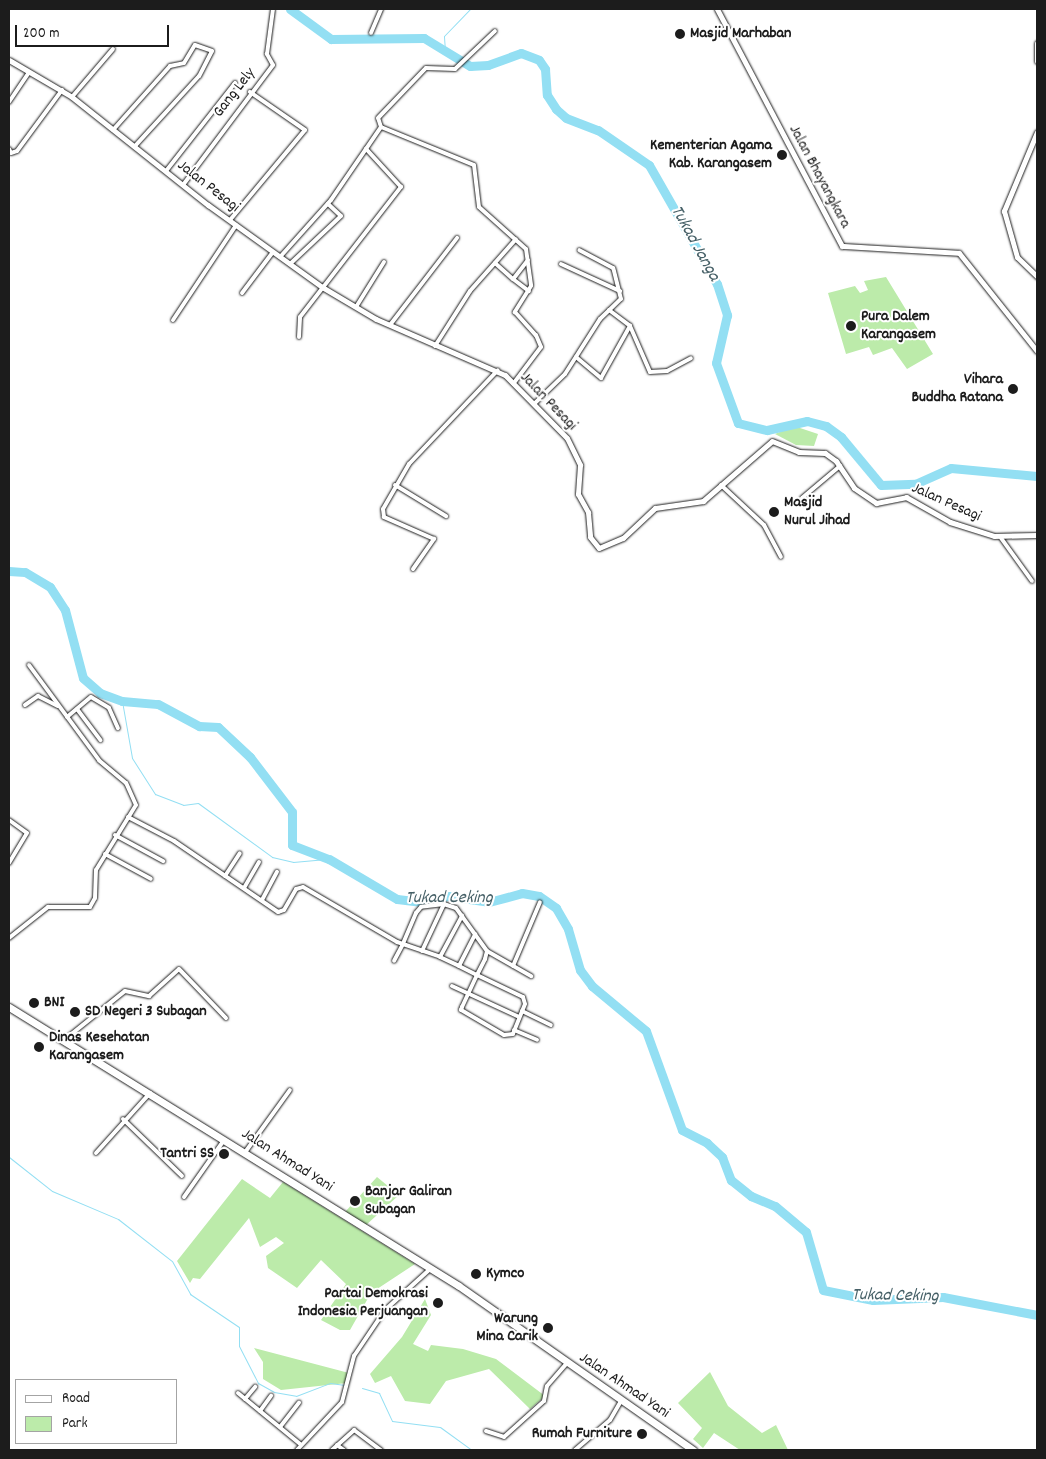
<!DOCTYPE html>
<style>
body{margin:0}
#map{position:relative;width:1046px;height:1459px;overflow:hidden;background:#fff;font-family:Dekko,sans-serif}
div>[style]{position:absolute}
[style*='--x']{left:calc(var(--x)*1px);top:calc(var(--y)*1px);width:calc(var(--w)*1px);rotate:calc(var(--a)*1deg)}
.green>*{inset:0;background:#bcebaa}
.stream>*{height:1px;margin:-0.5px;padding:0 0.5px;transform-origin:0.5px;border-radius:0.5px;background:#93dff3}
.river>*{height:9px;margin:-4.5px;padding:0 4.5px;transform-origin:4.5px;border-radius:4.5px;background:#93dff3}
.roads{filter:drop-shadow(0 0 1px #1c1c1c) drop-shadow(0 0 1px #1c1c1c)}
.minor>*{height:4px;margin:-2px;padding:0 2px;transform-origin:2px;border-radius:2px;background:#fff}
.tertiary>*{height:5px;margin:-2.5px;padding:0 2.5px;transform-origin:2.5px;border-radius:2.5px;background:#fff}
.trunk>*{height:7px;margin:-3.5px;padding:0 3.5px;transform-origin:3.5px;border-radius:3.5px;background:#fff}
.dots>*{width:14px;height:14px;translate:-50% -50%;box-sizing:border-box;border:2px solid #fff;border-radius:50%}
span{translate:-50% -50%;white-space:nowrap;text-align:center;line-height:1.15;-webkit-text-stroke:4px #fff;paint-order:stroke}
.poi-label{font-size:16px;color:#1c1c1c;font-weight:700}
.left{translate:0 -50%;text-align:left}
.right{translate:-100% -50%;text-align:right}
.street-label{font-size:16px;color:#1c1c1c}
.water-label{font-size:18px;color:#466067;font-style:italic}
.frame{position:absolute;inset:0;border:10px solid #1c1c1c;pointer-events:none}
.legend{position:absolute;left:15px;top:1379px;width:162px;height:65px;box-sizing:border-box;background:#fff;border:1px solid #a4a4a4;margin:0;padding:6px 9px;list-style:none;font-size:15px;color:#1c1c1c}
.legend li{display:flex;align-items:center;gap:10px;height:25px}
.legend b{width:25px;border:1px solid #a4a4a4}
.scale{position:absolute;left:15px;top:25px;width:154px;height:22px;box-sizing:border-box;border:2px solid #1c1c1c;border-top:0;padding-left:6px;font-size:15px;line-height:18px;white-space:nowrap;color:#1c1c1c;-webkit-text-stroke:4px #fff;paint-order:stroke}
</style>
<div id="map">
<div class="green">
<i style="clip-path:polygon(886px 277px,933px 354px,907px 369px,892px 348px,873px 355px,869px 347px,846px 354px,828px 293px,855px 286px,860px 293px,868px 290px,864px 281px)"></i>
<i style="clip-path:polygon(794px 426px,818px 434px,814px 446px,796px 445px,775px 434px)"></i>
<i style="clip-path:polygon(377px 1177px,399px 1195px,365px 1226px,345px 1212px)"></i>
<i style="clip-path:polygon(242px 1179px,270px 1198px,283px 1182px,415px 1264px,371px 1293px,350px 1330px,340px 1330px,321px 1320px,346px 1284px,321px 1260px,297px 1288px,268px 1268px,266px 1256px,284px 1243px,276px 1237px,260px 1247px,249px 1218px,200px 1279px,193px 1278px,190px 1283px,177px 1261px)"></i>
<i style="clip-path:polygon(425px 1299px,431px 1315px,413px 1344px,428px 1351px,431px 1345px,463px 1349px,496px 1359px,545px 1396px,530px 1409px,489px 1369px,446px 1381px,430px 1404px,405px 1401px,391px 1376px,375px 1383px,370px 1374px,402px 1337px)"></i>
<i style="clip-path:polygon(254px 1348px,349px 1373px,347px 1383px,281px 1390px,263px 1379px,263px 1362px)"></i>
<i style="clip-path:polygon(710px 1372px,728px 1406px,762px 1433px,776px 1425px,788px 1450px,740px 1450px,714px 1433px,703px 1448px,693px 1439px,702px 1428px,678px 1403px)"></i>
</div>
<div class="stream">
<i style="--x:445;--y:51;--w:15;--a:-94"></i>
<i style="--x:444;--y:36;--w:37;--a:-46"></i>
<i style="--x:122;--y:701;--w:58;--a:80"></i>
<i style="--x:132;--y:758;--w:43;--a:57.4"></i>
<i style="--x:155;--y:794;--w:30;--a:21"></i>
<i style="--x:183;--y:805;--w:15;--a:-8"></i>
<i style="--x:198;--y:803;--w:92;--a:36.1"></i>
<i style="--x:272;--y:857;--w:22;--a:13"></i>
<i style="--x:293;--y:862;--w:36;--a:-5"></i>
<i style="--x:9;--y:1157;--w:55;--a:38.3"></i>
<i style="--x:52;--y:1191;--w:72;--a:23"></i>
<i style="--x:118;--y:1219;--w:68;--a:37.9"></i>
<i style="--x:172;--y:1261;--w:38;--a:61"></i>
<i style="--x:190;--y:1294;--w:59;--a:34"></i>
<i style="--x:239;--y:1327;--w:19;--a:90"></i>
<i style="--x:239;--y:1346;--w:42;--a:62.8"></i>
<i style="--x:258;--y:1383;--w:18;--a:29"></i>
<i style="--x:274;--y:1392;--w:22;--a:10"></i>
<i style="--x:296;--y:1396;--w:36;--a:-21"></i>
<i style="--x:330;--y:1383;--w:15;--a:8"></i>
<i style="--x:362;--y:1388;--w:18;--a:16"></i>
<i style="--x:379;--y:1393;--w:31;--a:65"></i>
<i style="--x:392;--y:1421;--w:48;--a:7.1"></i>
<i style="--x:440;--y:1427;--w:39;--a:36"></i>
</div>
<div class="river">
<i style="--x:290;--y:9;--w:51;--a:36.2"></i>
<i style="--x:331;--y:39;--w:93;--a:-0.6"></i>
<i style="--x:424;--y:38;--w:54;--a:31.3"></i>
<i style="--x:470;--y:66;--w:18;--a:-3"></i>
<i style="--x:488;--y:65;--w:35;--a:-20"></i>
<i style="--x:521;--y:53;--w:19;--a:21"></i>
<i style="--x:539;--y:60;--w:11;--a:56"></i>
<i style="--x:545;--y:69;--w:26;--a:86"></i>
<i style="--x:547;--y:95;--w:17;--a:57"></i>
<i style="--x:556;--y:109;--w:13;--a:42"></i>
<i style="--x:566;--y:118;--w:34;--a:21"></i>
<i style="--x:598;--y:130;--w:62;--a:34.5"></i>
<i style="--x:649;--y:165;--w:137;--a:60.3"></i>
<i style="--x:717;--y:284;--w:33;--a:72"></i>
<i style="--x:727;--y:315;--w:49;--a:102.9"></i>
<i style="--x:716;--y:363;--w:64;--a:69.9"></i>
<i style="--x:738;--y:423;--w:30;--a:14"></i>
<i style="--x:767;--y:430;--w:41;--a:-12.7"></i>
<i style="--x:807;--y:421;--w:20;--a:15"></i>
<i style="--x:826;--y:426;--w:19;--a:36"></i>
<i style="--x:841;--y:437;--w:62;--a:50.2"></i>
<i style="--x:881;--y:485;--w:34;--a:-2"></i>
<i style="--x:915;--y:484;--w:39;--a:-24"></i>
<i style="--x:951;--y:468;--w:86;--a:5.3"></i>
<i style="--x:9;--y:571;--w:16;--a:4"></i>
<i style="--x:25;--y:572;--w:29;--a:31"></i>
<i style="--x:50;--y:587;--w:27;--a:57"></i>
<i style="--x:65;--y:610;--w:70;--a:75.2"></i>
<i style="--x:83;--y:678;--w:23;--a:41"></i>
<i style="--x:100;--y:693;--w:23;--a:20"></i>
<i style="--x:122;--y:701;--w:36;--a:5"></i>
<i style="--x:158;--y:704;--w:47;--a:28.2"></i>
<i style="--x:199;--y:726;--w:19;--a:3"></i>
<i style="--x:218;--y:727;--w:44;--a:43.2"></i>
<i style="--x:250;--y:757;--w:69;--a:52.6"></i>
<i style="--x:292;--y:812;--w:33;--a:90"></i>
<i style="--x:292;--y:845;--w:40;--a:21"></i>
<i style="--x:329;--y:859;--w:79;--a:30.5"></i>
<i style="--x:397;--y:899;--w:25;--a:7"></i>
<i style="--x:422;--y:902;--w:27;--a:-13"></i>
<i style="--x:448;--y:896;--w:41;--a:8.3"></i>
<i style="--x:489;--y:902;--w:34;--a:-15"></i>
<i style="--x:522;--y:893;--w:17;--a:10"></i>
<i style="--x:539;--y:896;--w:21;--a:35"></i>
<i style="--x:556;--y:908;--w:24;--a:60"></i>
<i style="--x:568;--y:929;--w:43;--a:73.7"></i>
<i style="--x:580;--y:970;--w:20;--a:53"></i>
<i style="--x:592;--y:986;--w:70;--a:39.8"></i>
<i style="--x:646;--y:1031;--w:105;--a:70"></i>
<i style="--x:682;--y:1130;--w:28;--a:27"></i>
<i style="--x:707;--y:1143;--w:21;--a:43"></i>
<i style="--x:722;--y:1157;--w:25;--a:69"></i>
<i style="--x:731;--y:1180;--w:26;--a:39"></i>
<i style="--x:751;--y:1196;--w:26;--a:23"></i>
<i style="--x:775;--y:1206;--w:40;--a:40"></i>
<i style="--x:806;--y:1232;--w:60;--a:73.7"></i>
<i style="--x:823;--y:1290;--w:51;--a:11.3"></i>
<i style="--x:873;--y:1300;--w:70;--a:-2.5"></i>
<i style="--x:943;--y:1297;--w:96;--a:10.8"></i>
</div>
<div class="roads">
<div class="minor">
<i style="--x:371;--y:33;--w:26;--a:-67"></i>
<i style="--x:72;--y:97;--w:63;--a:-49.5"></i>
<i style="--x:9;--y:102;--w:36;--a:-56"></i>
<i style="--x:381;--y:127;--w:100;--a:22.2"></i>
<i style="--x:474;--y:165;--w:42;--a:83.2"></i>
<i style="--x:479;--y:207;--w:63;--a:41.8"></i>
<i style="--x:526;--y:249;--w:37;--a:82"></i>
<i style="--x:531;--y:286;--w:31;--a:122"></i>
<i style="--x:515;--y:312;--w:31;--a:48"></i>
<i style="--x:536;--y:335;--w:13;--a:67"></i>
<i style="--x:541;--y:347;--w:46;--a:127.1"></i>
<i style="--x:113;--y:130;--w:86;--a:-48.3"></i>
<i style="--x:170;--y:66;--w:14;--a:-12"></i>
<i style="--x:184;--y:63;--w:21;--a:-59"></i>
<i style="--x:195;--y:45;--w:18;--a:19"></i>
<i style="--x:212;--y:51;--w:28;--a:117"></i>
<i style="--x:199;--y:76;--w:95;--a:132.4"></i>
<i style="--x:9;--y:149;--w:4;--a:63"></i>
<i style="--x:11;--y:153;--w:6;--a:-18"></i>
<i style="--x:17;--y:151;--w:76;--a:-53.6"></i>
<i style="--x:166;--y:171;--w:112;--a:-51.9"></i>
<i style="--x:183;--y:185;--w:150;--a:-53.1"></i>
<i style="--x:273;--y:65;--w:13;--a:-119"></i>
<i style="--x:267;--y:54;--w:45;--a:-82.4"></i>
<i style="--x:230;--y:220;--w:117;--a:-50.2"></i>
<i style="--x:305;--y:130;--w:67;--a:-145.4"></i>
<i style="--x:280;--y:257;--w:76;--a:-48.2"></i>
<i style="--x:331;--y:200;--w:88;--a:-55.6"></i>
<i style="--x:381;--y:127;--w:9;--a:-108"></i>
<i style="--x:378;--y:118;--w:69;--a:-46.2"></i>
<i style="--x:426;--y:68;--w:29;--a:2"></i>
<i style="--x:455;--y:69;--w:55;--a:-43.5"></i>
<i style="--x:528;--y:260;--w:24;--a:128"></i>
<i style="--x:513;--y:279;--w:20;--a:37"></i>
<i style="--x:495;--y:263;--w:24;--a:42"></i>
<i style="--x:290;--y:264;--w:70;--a:-43.3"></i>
<i style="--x:341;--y:216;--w:18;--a:-137"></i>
<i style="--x:561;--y:264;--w:65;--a:24.6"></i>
<i style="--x:242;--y:293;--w:51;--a:-52.9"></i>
<i style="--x:356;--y:307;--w:53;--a:-58.1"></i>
<i style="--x:609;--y:310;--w:26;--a:37"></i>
<i style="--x:173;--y:320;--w:114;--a:-56.4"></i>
<i style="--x:390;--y:325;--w:110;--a:-52.4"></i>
<i style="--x:299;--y:337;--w:20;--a:-87"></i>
<i style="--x:300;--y:317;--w:165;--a:-52.2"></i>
<i style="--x:401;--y:187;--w:52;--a:-132.6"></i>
<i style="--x:435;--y:346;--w:65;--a:-57.5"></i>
<i style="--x:470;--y:291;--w:69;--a:-48.5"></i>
<i style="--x:576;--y:357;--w:33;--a:40"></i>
<i style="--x:601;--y:378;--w:60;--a:-60.9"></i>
<i style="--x:630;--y:326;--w:50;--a:66.5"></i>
<i style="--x:650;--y:372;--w:17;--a:-3"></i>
<i style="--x:667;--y:371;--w:27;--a:-28"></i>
<i style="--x:534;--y:404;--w:43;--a:-44.1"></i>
<i style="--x:565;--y:374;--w:65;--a:-57.5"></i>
<i style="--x:600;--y:319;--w:29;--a:-44"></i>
<i style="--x:621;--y:299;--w:32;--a:-104"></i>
<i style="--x:613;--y:268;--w:38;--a:-152"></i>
<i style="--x:395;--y:485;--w:60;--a:31.3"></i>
<i style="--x:721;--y:485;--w:59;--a:42.9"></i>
<i style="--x:764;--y:525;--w:36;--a:62"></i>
<i style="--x:802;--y:498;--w:50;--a:-40.1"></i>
<i style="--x:1001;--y:538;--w:53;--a:54.2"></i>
<i style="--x:413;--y:569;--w:37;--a:-55"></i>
<i style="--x:434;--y:539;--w:55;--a:-156.3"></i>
<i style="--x:384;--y:517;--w:8;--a:-97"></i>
<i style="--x:383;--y:509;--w:52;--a:-60"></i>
<i style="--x:409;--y:464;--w:129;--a:-46.6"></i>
<i style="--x:25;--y:705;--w:16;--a:-35"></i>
<i style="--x:38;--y:696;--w:22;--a:27"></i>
<i style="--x:77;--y:709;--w:39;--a:53"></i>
<i style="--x:67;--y:717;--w:31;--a:-40"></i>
<i style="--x:91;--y:697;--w:21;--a:31"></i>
<i style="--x:109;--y:708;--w:22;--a:66"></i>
<i style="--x:128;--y:817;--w:52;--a:27.6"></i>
<i style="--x:174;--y:841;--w:126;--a:34.3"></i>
<i style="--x:278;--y:912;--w:6;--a:-18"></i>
<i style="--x:284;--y:910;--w:24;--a:-60"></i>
<i style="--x:296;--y:889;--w:7;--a:-16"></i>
<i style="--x:303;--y:887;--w:109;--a:30.3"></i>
<i style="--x:397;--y:942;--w:6;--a:18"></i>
<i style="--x:403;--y:944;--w:39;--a:19"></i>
<i style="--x:440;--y:957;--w:21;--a:25"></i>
<i style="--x:459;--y:966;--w:20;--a:27"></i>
<i style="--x:477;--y:975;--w:51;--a:25.6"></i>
<i style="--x:523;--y:997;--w:7;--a:74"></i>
<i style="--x:525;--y:1004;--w:32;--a:112"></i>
<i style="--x:513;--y:1034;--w:9;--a:174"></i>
<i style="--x:504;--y:1035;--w:50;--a:-149.8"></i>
<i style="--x:461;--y:1010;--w:3;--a:-72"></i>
<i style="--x:462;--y:1007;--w:35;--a:-65"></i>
<i style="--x:477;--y:975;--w:18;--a:-63"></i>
<i style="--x:485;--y:959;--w:8;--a:-76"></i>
<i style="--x:487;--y:951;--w:53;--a:-125.8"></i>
<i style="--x:456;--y:908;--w:13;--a:-162"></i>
<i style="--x:444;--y:904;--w:23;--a:173"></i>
<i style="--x:421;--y:907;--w:8;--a:130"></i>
<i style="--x:416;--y:913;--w:34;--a:113"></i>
<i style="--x:403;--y:944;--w:19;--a:118"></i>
<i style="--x:9;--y:820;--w:22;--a:36"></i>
<i style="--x:27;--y:833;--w:35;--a:121"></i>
<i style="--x:115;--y:835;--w:55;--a:28.4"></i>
<i style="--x:105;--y:854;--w:52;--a:28.5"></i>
<i style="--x:225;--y:876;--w:27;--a:-57"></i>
<i style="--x:244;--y:888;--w:30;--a:-60"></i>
<i style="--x:262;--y:900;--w:32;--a:-62"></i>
<i style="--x:9;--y:938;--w:50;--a:-38.5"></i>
<i style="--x:48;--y:907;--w:42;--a:0"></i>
<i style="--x:90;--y:907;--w:10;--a:-61"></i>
<i style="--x:95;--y:898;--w:28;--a:-88"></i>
<i style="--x:96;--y:870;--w:76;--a:-58.4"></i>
<i style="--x:136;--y:805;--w:24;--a:-114"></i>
<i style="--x:126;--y:783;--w:35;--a:-140"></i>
<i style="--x:99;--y:760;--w:118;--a:-126.4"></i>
<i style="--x:422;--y:951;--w:52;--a:-64.9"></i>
<i style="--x:487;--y:951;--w:51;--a:29.6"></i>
<i style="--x:440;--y:957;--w:47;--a:-61.8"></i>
<i style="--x:459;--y:966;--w:36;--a:-63"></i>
<i style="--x:513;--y:966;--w:69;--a:-67.1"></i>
<i style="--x:452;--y:986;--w:74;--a:24.8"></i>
<i style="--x:522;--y:1011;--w:32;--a:26"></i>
<i style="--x:514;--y:1030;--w:25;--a:23"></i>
<i style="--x:64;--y:1040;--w:78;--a:-38.8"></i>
<i style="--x:125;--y:991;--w:25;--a:12"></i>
<i style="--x:149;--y:996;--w:40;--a:-42"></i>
<i style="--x:179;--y:969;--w:68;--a:46.2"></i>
<i style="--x:123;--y:1119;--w:82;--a:44"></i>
<i style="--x:246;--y:1151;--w:75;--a:-54.2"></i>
<i style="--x:96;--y:1153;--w:81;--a:-48"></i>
<i style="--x:184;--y:1197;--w:70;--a:-54.9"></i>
<i style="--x:238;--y:1393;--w:80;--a:39.4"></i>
<i style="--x:245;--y:1399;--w:16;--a:-50"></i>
<i style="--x:260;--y:1411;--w:19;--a:-54"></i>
<i style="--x:280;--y:1427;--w:31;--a:-52"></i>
<i style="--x:486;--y:1431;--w:19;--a:18"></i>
<i style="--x:504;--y:1437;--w:54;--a:-42"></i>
<i style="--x:544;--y:1401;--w:15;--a:-79"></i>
<i style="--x:547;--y:1386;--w:29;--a:-49"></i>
<i style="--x:337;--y:1445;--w:9;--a:36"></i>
<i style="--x:297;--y:1450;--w:66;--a:-46.8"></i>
<i style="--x:342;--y:1402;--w:48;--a:-75.4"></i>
<i style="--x:354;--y:1356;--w:55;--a:-56"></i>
<i style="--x:385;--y:1310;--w:61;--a:-42.3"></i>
<i style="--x:332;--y:1450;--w:30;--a:-42"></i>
<i style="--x:354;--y:1430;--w:34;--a:37"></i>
<i style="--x:575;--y:1450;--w:46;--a:-40.6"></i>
<i style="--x:610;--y:1420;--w:22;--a:-60"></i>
</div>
<div class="tertiary">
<i style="--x:717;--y:9;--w:268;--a:62.2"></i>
<i style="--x:842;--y:246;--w:117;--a:3.4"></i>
<i style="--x:959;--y:253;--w:125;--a:51.5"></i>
<i style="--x:1037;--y:43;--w:18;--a:90"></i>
<i style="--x:9;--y:60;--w:73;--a:30.4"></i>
<i style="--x:72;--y:97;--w:174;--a:38.5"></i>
<i style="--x:208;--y:205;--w:140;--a:35.7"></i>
<i style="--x:322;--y:287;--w:63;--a:30.7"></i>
<i style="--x:376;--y:319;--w:141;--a:23.5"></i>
<i style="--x:505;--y:375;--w:88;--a:45.5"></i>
<i style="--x:567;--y:438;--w:30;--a:64"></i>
<i style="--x:580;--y:465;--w:29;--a:94"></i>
<i style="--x:578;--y:494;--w:21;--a:61"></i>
<i style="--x:588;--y:512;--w:25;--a:85"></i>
<i style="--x:590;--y:537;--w:14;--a:51"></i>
<i style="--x:599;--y:548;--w:26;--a:-23"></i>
<i style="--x:623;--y:538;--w:44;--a:-43.2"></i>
<i style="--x:655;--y:508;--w:49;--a:-8.3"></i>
<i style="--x:703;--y:501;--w:91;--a:-41"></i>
<i style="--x:772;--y:441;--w:29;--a:22"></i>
<i style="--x:799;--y:452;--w:26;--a:2"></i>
<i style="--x:825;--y:453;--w:14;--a:36"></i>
<i style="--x:836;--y:461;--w:32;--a:56"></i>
<i style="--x:854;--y:488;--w:27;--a:34"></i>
<i style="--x:876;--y:503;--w:31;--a:-11"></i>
<i style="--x:906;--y:497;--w:51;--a:29.6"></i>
<i style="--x:950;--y:522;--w:46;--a:17.7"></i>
<i style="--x:994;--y:536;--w:43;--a:-1.3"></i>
<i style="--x:1037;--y:132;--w:86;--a:112.7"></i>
<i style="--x:1004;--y:211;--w:48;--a:74.2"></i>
<i style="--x:1017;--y:257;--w:28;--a:44"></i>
</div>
<div class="trunk">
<i style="--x:9;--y:1007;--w:529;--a:31.8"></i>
<i style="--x:459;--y:1286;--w:286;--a:35"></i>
</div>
</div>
<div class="dots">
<i style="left:680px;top:34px;background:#1c1c1c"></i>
<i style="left:782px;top:155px;background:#1c1c1c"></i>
<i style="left:851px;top:326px;background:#1c1c1c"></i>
<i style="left:1013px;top:389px;background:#1c1c1c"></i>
<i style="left:774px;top:512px;background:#1c1c1c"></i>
<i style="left:34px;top:1003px;background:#1c1c1c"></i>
<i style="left:75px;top:1012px;background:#1c1c1c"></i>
<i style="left:39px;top:1047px;background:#1c1c1c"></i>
<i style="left:224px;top:1154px;background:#1c1c1c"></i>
<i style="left:355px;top:1201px;background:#1c1c1c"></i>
<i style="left:476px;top:1274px;background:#1c1c1c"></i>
<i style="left:438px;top:1303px;background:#1c1c1c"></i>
<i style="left:548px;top:1328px;background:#1c1c1c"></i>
<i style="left:642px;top:1434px;background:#1c1c1c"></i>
</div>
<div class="poi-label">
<span class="left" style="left:690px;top:34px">Masjid Marhaban</span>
<span class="right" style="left:772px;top:155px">Kementerian Agama<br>Kab. Karangasem</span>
<span class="left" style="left:861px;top:326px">Pura Dalem<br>Karangasem</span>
<span class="right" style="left:1003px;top:389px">Vihara<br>Buddha Ratana</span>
<span class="left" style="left:784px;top:512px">Masjid<br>Nurul Jihad</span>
<span class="left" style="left:44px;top:1003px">BNI</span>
<span class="left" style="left:85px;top:1012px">SD Negeri 3 Subagan</span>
<span class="left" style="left:49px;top:1047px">Dinas Kesehatan<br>Karangasem</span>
<span class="right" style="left:214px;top:1154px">Tantri SS</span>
<span class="left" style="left:365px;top:1201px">Banjar Galiran<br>Subagan</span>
<span class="left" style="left:486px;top:1274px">Kymco</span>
<span class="right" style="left:428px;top:1303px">Partai Demokrasi<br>Indonesia Perjuangan</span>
<span class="right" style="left:538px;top:1328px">Warung<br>Mina Carik</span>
<span class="right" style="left:632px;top:1434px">Rumah Furniture</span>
</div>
<div class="street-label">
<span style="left:235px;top:93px;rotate:-52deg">Gang Lely</span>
<span style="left:819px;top:177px;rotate:62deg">Jalan Bhayangkara</span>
<span style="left:208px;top:187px;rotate:38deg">Jalan Pesagi</span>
<span style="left:548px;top:402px;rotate:46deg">Jalan Pesagi</span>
<span style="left:946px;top:503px;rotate:24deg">Jalan Pesagi</span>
<span style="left:287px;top:1161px;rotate:32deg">Jalan Ahmad Yani</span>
<span style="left:624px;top:1386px;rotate:34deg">Jalan Ahmad Yani</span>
</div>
<div class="water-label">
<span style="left:694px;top:244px;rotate:61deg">Tukad Janga</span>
<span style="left:449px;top:899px">Tukad Ceking</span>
<span style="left:895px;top:1297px;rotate:1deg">Tukad Ceking</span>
</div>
<div class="frame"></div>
<ul class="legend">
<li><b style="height:6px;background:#fff"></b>Road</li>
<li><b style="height:14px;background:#bcebaa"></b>Park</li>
</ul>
<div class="scale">200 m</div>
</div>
